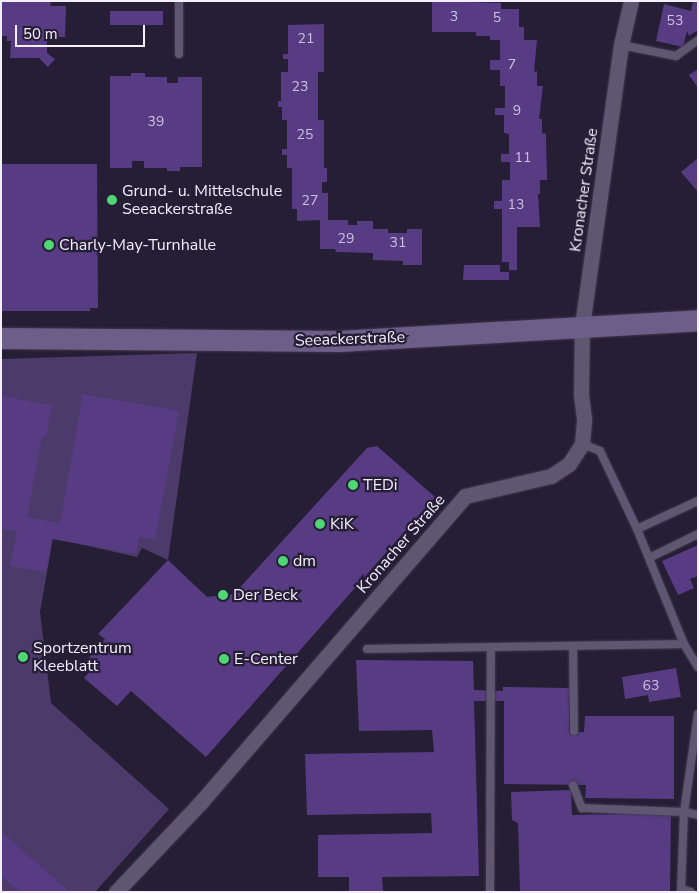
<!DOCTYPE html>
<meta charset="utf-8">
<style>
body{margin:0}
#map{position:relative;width:699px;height:893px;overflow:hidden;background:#261e35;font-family:"Nunito Sans",sans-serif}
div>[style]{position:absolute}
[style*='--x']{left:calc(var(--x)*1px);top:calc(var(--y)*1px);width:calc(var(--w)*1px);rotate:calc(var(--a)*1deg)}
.green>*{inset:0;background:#4c3b6a}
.building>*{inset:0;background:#573b83;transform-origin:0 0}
.roads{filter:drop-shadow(0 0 1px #413a4e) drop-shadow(0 0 1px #413a4e)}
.lane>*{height:8px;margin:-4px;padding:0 4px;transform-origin:4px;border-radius:4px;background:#5f5671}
.street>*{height:15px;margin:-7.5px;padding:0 7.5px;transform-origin:7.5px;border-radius:7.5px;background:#5f5671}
.secondary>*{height:21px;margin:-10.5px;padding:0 10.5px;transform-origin:10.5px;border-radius:10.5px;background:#6c5e88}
.dots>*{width:14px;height:14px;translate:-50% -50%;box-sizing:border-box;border:2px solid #261e35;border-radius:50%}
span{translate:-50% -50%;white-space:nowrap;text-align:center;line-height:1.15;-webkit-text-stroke:4.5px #261e35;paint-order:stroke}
.number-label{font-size:14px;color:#ccc2e0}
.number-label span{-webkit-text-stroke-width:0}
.street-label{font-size:16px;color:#f3efff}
.poi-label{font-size:16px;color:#f3efff}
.left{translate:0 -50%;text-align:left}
.frame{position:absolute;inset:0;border:2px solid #f3efff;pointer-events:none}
.scale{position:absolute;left:15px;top:25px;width:130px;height:22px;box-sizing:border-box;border:2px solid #f3efff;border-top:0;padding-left:6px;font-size:15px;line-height:18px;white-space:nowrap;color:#f3efff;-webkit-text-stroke:4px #261e35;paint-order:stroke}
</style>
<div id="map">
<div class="green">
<i style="clip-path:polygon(197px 353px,168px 560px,142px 548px,137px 557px,53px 538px,40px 612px,51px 703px,169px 809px,95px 892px,1px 892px,1px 359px)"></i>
</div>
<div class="building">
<i style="clip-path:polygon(1px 1px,51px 1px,50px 6px,66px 6px,65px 37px,47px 37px,47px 53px,55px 59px,48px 67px,39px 58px,10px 58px,11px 41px,7px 41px,7px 36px,1px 36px)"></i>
<i style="clip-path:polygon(432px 1px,501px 3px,501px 9px,519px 9px,519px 27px,524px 27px,524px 40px,537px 40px,534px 72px,537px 71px,537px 86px,543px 86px,539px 119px,542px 119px,542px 133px,546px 134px,547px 180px,540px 180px,540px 194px,538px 194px,540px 227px,517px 227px,517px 270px,509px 270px,509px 262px,502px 262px,502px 209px,494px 209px,494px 201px,502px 201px,502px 180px,510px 180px,510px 162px,501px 162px,501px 154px,509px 154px,509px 134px,504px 133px,504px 115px,495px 115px,495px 108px,505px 108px,505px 86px,500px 86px,500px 70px,490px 70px,490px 60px,500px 60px,500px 40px,490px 40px,490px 36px,476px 36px,476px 32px,432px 32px)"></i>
<i style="clip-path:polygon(693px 1px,698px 1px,698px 30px,689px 36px,687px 31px,683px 47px,656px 41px,664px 4px,691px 11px)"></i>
<i style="left:110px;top:11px;width:53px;height:14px"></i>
<i style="clip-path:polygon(324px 24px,324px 72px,318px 72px,318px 120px,324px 120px,324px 168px,327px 168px,327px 182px,322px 182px,322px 193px,328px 193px,328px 220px,348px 220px,348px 225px,357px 225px,357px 221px,373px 221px,373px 229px,388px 229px,388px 233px,407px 233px,407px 229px,422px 229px,422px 265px,403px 265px,403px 261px,373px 260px,373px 253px,336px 252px,335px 249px,320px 249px,320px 220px,297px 221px,297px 209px,292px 209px,292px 168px,287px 168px,287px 155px,282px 155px,282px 149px,287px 149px,287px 120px,282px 120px,282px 107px,278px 107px,278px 101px,281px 101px,281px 72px,288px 72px,288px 59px,283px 59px,283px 54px,288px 54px,288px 25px)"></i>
<i style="clip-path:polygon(698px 69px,698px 88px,689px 75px)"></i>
<i style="clip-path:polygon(131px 73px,145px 73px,145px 77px,167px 77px,167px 83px,178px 83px,178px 77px,202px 77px,202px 167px,180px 167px,180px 171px,167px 171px,167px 168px,144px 168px,144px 161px,132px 161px,132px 168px,110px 168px,110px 76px,131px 76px)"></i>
<i style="clip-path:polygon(698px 158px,698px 192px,681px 172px)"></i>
<i style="clip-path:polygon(1px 164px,97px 164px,98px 308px,90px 308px,90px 311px,1px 311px)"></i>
<i style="clip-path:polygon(464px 265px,500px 265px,500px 272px,509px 272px,509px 280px,463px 280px)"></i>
<i style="clip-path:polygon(83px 394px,179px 411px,155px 540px,139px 537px,136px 554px,52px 539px,46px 572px,10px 566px,17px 532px,1px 529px,1px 396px,52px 405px,46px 437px,42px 437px,27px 517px,60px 523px)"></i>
<i style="clip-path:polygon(377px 446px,435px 497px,206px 757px,131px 691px,117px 706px,84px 678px,91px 670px,84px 664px,105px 639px,98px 634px,168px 560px,207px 597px,234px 594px,367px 448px)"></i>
<i style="clip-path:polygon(698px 545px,698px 576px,690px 579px,694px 588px,678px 595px,662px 561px)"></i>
<i style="clip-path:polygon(356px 660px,473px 661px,474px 690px,503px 691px,503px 687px,569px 688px,569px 732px,584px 732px,585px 716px,674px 716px,674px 799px,585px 798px,586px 785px,504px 784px,504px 701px,474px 701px,479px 876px,382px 877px,383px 892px,349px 892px,349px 877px,318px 877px,318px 835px,432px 833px,431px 813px,307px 815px,305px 754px,434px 752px,432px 730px,359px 731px)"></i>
<i style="clip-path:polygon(676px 668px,681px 697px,649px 702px,648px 695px,625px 699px,622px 677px)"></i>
<i style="clip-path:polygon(571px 790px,572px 815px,671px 813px,670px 891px,520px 891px,518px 823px,512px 820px,511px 792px)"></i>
<i style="clip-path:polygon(1px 832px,70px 892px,20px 892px,1px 876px)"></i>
</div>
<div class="roads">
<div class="lane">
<i style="--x:179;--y:1;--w:53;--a:90"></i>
<i style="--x:621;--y:45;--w:56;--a:11.3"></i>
<i style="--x:676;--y:56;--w:27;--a:-36"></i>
<i style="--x:582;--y:444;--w:19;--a:21"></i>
<i style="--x:600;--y:451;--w:86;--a:64.6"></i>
<i style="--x:637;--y:529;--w:124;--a:67.8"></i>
<i style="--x:684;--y:644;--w:27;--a:59"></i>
<i style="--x:637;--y:529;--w:67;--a:-24.7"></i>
<i style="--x:649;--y:558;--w:55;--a:-26.1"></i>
<i style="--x:573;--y:646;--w:85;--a:89.3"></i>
<i style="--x:367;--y:649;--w:317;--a:-0.9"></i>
<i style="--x:573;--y:785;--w:25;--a:69"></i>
<i style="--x:582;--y:808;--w:102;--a:2.2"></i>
<i style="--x:684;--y:812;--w:14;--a:12"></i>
<i style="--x:681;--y:889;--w:10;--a:17"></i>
<i style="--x:490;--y:892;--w:245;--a:-89.8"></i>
<i style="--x:681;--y:892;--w:80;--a:-87.9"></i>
<i style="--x:684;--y:812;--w:99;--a:-81.9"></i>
</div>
<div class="street">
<i style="--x:116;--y:892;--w:124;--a:-46.6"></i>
<i style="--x:201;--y:802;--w:404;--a:-49.2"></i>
<i style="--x:465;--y:496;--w:88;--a:-13.1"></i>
<i style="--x:551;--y:476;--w:22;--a:-34"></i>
<i style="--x:569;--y:464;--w:24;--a:-57"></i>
<i style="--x:582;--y:444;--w:25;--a:-85"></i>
<i style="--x:584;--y:419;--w:25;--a:-97"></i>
<i style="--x:581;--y:394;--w:68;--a:-89.2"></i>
<i style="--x:582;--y:326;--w:284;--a:-82.1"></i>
<i style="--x:621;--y:45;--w:45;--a:-77.2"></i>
</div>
<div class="secondary">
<i style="--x:1;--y:338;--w:338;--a:0.5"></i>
<i style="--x:339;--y:341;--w:360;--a:-3.3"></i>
</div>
</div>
<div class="dots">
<i style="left:112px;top:200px;background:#4ed675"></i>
<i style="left:49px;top:245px;background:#4ed675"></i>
<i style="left:353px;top:485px;background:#4ed675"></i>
<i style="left:320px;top:524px;background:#4ed675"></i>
<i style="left:283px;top:561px;background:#4ed675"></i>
<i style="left:223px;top:595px;background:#4ed675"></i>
<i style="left:23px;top:657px;background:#4ed675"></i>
<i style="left:224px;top:659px;background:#4ed675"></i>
</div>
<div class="number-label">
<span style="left:454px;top:17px">3</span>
<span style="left:497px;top:18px">5</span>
<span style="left:675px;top:21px">53</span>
<span style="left:306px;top:39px">21</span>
<span style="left:512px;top:65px">7</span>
<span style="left:300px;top:87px">23</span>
<span style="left:517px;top:111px">9</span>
<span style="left:156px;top:122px">39</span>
<span style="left:305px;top:135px">25</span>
<span style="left:523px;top:158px">11</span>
<span style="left:310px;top:201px">27</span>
<span style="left:516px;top:205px">13</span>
<span style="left:346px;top:239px">29</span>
<span style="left:398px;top:243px">31</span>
<span style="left:651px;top:686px">63</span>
</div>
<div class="street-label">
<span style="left:584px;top:190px;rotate:-82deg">Kronacher Straße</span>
<span style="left:350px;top:339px;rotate:-2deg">Seeackerstraße</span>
<span style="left:401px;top:544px;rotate:-49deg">Kronacher Straße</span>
</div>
<div class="poi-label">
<span class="left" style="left:122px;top:200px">Grund- u. Mittelschule<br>Seeackerstraße</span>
<span class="left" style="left:59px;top:245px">Charly-May-Turnhalle</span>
<span class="left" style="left:363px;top:485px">TEDi</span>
<span class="left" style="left:330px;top:524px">KiK</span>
<span class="left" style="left:293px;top:561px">dm</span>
<span class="left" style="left:233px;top:595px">Der Beck</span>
<span class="left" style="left:33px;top:657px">Sportzentrum<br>Kleeblatt</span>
<span class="left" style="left:234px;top:659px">E-Center</span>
</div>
<div class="frame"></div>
<div class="scale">50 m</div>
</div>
